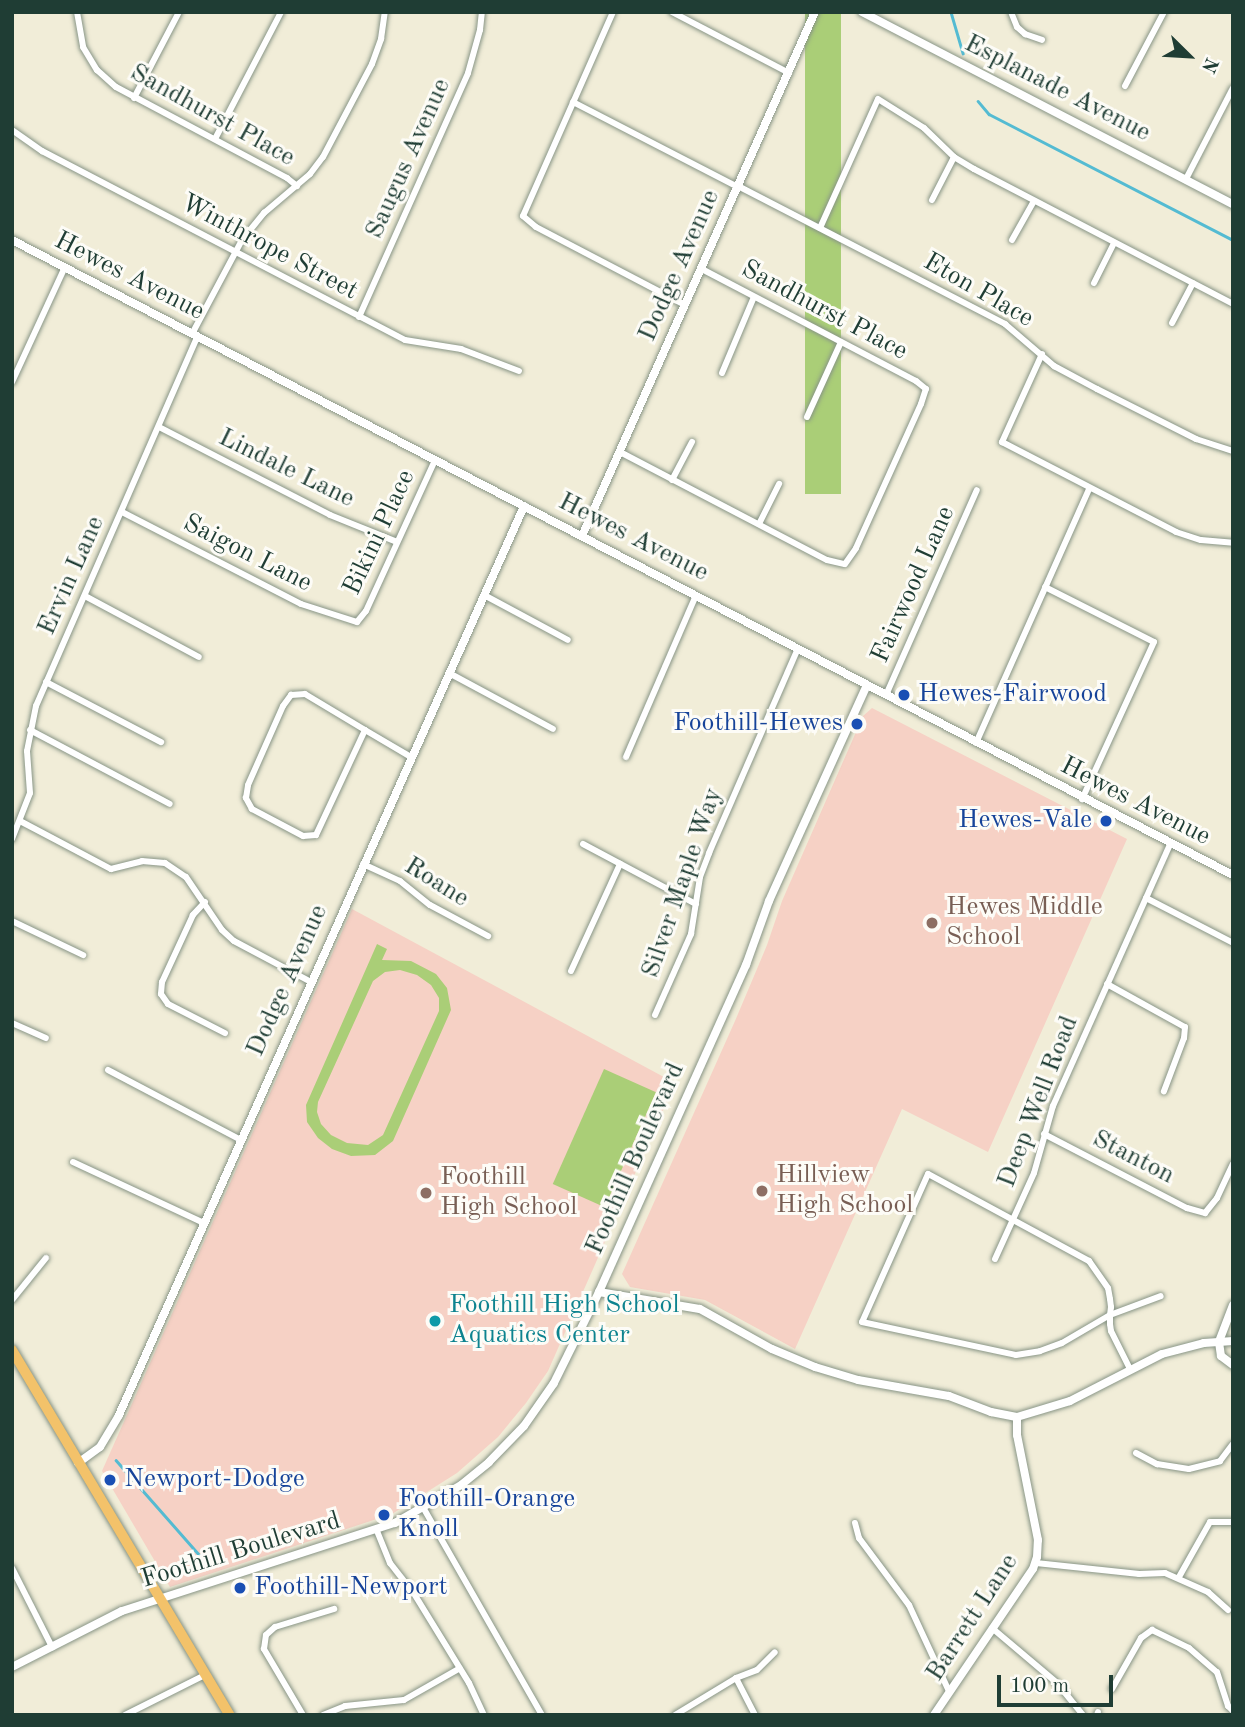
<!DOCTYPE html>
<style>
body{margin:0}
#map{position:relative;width:1245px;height:1727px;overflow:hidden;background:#f1edd8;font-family:"Old Standard TT",serif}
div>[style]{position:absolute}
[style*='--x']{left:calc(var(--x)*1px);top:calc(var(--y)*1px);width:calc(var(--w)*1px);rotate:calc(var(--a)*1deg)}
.built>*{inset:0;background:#f6d1c5}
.green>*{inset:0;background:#aace77;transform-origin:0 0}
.stream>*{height:2.5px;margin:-1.25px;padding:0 1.25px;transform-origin:1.25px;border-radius:1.25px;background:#54bbd2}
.roads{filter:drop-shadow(0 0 2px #889586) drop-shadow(0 0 2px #889586)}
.minor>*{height:6px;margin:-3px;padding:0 3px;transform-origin:3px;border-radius:3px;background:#fff}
.tertiary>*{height:8px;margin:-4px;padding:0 4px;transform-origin:4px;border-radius:4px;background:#fff}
.primary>*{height:10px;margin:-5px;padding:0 5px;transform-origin:5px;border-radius:5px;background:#f3c26a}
.dots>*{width:19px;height:19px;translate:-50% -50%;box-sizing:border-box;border:4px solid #fdfcf7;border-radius:50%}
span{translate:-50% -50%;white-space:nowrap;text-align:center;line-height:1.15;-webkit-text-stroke:6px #fdfcf7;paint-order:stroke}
.street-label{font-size:26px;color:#1f3d34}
.transit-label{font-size:26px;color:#164399}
.left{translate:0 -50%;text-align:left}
.right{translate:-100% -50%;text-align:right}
.education-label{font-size:26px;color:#785e54}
.culture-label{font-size:26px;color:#0d838f}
.frame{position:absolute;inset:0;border:14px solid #1f3d34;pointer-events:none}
.north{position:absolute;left:1154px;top:21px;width:70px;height:70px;-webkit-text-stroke:5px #fdfcf7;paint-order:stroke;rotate:114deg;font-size:19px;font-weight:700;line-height:28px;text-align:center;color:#1f3d34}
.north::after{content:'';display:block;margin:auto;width:24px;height:32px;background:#1f3d34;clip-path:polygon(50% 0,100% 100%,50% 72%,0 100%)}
.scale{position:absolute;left:997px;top:1675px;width:116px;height:32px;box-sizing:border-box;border:4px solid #1f3d34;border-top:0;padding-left:9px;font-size:21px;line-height:24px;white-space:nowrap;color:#1f3d34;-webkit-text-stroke:5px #fdfcf7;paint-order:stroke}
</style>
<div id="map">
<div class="built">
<i style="clip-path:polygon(872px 708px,1127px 839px,988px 1152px,902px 1109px,795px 1349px,705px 1300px,630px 1287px,622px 1274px,735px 1021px,767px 945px,782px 901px,863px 716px)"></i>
<i style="clip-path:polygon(352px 909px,675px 1083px,548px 1371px,526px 1403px,498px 1437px,457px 1473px,392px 1514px,170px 1587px,102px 1471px)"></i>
</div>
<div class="green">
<i style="left:805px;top:12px;width:36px;height:482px"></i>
<i style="clip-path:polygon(evenodd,377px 944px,387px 949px,382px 960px,411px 961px,436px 974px,447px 988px,451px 1010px,393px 1141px,375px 1155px,351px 1156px,332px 1149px,318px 1138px,307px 1122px,306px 1105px,377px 944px,400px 970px,417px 975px,431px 985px,439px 998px,439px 1011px,383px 1135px,368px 1145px,347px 1143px,331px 1135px,321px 1124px,317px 1112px,318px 1102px,373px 981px,385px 972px,400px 970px)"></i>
<i style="left:604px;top:1069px;width:57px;height:126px;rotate:24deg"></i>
</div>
<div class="stream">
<i style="--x:951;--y:12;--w:43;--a:73.7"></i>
<i style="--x:978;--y:101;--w:17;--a:50"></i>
<i style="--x:989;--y:114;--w:275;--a:27.3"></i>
<i style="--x:116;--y:1460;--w:141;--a:48.7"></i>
</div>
<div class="roads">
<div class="minor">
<i style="--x:77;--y:12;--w:36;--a:80"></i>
<i style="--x:83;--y:47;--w:27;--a:59"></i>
<i style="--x:97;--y:70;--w:25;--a:42"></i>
<i style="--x:116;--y:87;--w:194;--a:28"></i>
<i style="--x:287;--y:178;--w:13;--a:39"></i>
<i style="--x:613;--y:12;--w:223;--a:113.8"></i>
<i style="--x:523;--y:216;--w:17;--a:40"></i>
<i style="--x:536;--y:227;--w:168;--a:27.6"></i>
<i style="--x:672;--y:12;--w:132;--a:27.5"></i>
<i style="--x:1011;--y:12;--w:16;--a:68"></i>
<i style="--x:1017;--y:27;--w:11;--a:41"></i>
<i style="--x:1025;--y:34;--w:18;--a:19"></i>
<i style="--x:1125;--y:86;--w:84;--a:-62.2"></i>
<i style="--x:134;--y:98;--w:97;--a:-62.4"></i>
<i style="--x:573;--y:102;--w:186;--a:27.3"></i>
<i style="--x:12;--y:130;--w:37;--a:35"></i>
<i style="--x:42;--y:151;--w:409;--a:27.5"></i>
<i style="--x:405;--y:340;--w:57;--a:9.1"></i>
<i style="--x:461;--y:349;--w:62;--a:20.8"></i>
<i style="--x:215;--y:139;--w:143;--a:-62.5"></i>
<i style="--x:1186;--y:179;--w:102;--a:-62.7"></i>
<i style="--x:738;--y:186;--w:301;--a:27.3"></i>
<i style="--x:1005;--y:324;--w:65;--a:40.6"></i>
<i style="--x:1054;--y:366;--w:49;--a:28.1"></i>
<i style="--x:1097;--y:389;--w:111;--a:26.8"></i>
<i style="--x:1196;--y:439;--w:39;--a:18"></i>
<i style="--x:932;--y:200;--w:48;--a:-62.9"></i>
<i style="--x:820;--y:228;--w:141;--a:-65.8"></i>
<i style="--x:878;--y:99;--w:54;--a:32.2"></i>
<i style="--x:924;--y:128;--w:42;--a:44"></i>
<i style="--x:954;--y:157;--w:23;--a:31"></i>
<i style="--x:974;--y:169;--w:292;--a:27.5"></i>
<i style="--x:1012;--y:240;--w:45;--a:-60.6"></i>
<i style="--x:1094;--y:283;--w:45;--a:-63.4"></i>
<i style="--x:359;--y:317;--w:267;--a:-65.9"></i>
<i style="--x:468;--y:73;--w:45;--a:-74.4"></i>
<i style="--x:480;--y:30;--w:18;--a:-84"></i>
<i style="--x:1172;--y:323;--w:45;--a:-62.3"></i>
<i style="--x:192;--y:334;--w:106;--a:-62"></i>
<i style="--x:242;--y:240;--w:35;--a:-51"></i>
<i style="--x:264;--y:213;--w:60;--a:-40.3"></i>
<i style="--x:310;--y:174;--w:21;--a:-53"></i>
<i style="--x:323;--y:157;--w:105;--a:-62.2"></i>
<i style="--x:372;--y:64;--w:27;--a:-70"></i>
<i style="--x:381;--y:39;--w:27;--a:-82"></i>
<i style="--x:1042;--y:354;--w:97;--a:114.4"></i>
<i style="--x:1002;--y:442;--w:196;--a:27.3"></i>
<i style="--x:1176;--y:532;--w:26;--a:18"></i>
<i style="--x:1201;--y:540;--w:32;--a:5"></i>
<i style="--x:722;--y:373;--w:82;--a:-67.2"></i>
<i style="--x:12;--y:382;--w:127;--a:-65.3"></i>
<i style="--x:807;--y:417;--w:82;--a:-65.6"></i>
<i style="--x:159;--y:427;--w:192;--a:27.2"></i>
<i style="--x:330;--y:515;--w:72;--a:21.9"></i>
<i style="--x:620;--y:452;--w:233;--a:27.6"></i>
<i style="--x:827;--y:560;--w:18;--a:13"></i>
<i style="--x:845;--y:564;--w:19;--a:-55"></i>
<i style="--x:856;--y:548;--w:158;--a:-65.7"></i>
<i style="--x:921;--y:404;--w:16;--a:-72"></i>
<i style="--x:926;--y:389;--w:13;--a:-141"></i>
<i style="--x:916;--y:381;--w:242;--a:-152.4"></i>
<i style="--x:672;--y:480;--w:43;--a:-62.2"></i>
<i style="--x:122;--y:512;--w:201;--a:27.2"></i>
<i style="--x:301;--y:604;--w:59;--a:17.8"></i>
<i style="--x:357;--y:622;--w:14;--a:-51"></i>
<i style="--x:366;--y:611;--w:166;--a:-65.4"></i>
<i style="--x:759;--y:524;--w:45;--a:-63.4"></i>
<i style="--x:1045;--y:587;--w:122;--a:26.8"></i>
<i style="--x:1154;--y:642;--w:173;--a:114.6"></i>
<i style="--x:484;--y:595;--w:95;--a:28.2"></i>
<i style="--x:85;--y:596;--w:129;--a:28.2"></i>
<i style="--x:449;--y:673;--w:118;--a:28.3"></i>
<i style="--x:46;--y:682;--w:130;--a:27.6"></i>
<i style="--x:305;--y:694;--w:70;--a:31"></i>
<i style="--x:365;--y:730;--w:116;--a:115"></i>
<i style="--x:316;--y:835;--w:13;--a:176"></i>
<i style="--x:303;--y:836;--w:58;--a:-152.1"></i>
<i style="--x:252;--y:809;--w:13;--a:-119"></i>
<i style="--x:246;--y:798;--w:13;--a:-81"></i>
<i style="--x:248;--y:785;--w:86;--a:-66.1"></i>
<i style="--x:283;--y:706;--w:14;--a:-54"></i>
<i style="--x:291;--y:695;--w:14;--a:-4"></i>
<i style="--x:886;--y:695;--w:224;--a:-66.1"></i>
<i style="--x:30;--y:730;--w:158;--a:27.9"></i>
<i style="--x:365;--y:730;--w:53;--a:30.4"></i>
<i style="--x:976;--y:743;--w:278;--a:-66"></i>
<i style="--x:626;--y:757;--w:176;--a:-66.6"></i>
<i style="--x:20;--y:821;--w:103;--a:27.8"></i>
<i style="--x:111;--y:869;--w:32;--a:-14"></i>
<i style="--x:142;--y:861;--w:23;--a:5"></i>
<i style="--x:165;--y:863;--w:25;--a:34"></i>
<i style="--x:186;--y:877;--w:64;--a:55.8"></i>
<i style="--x:222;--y:930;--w:16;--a:43"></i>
<i style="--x:234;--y:941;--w:87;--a:28"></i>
<i style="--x:12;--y:839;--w:49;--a:-68.6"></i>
<i style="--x:30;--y:793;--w:42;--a:-94.1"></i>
<i style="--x:27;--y:751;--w:46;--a:-78.7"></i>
<i style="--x:36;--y:706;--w:404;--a:-66.4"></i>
<i style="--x:583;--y:844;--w:128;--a:28"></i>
<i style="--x:363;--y:864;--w:41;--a:24.7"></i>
<i style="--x:400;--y:881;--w:38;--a:39"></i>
<i style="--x:430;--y:905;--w:66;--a:28.1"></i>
<i style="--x:1146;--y:898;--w:98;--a:27.3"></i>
<i style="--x:205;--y:902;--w:18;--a:133"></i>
<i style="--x:193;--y:915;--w:74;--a:114.8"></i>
<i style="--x:162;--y:982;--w:12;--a:95"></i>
<i style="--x:161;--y:994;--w:12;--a:55"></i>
<i style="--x:168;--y:1004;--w:64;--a:27"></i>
<i style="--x:12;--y:921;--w:79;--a:25.6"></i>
<i style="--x:571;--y:971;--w:118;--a:-65.4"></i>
<i style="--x:1107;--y:984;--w:89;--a:28.9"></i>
<i style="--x:1185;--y:1027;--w:11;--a:95"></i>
<i style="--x:1184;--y:1038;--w:57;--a:110.7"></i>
<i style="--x:655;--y:1015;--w:89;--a:-66"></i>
<i style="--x:691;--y:934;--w:58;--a:-81"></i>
<i style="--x:700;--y:877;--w:26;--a:-69"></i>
<i style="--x:709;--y:853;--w:223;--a:-66.5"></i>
<i style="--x:12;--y:1023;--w:37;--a:24"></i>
<i style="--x:108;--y:1070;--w:150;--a:27.8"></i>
<i style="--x:1044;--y:1134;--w:161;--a:27.4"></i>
<i style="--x:1187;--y:1208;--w:19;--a:16"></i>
<i style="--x:1205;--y:1213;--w:19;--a:-51"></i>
<i style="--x:1217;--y:1198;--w:38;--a:-65"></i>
<i style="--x:73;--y:1162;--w:145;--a:25"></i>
<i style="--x:995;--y:1259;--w:94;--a:-65.6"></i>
<i style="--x:1034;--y:1173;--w:70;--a:-74.2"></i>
<i style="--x:1053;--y:1106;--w:287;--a:-65.9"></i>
<i style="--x:12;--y:1300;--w:54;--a:-51"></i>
<i style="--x:1130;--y:1369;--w:42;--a:-116.6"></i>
<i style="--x:1111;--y:1331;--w:7;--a:-98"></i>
<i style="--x:1110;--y:1324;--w:9;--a:-90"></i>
<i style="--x:1110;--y:1315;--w:8;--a:-83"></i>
<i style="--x:1111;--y:1307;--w:8;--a:-97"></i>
<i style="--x:1110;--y:1299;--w:11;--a:-100"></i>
<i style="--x:1108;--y:1288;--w:33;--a:-125"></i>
<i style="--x:1089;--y:1261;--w:183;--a:-151.6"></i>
<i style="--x:928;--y:1174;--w:162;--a:114"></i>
<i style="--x:862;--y:1322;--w:157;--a:12.1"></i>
<i style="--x:1016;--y:1355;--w:24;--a:-9"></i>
<i style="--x:1040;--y:1351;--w:23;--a:-20"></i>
<i style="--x:1062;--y:1343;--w:56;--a:-30.3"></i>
<i style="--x:1110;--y:1315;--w:54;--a:-20.4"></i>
<i style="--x:1136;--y:1453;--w:24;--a:28"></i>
<i style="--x:1157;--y:1464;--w:32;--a:9"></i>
<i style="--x:1189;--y:1469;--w:32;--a:-14"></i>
<i style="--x:1220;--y:1461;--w:21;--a:-53"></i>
<i style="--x:424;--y:1509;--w:237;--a:60.2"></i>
<i style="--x:855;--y:1523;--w:16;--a:75"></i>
<i style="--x:859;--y:1538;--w:84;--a:53.3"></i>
<i style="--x:909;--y:1605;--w:95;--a:65.1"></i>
<i style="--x:377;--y:1531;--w:35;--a:68"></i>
<i style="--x:390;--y:1563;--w:37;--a:52"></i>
<i style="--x:413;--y:1592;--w:107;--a:58.4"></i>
<i style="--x:469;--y:1683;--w:35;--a:65"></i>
<i style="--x:1036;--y:1563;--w:104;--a:6.1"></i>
<i style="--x:1139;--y:1574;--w:26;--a:-2"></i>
<i style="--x:1165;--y:1573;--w:47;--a:23.8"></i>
<i style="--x:1208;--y:1592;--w:27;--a:42"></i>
<i style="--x:12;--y:1568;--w:89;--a:63.1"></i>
<i style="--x:1179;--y:1577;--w:63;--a:-60.6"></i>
<i style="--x:1210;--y:1522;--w:23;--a:0"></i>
<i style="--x:992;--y:1628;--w:85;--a:40.2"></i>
<i style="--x:1057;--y:1683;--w:41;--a:50.9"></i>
<i style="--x:736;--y:1678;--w:42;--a:62.8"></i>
<i style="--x:1112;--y:1689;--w:59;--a:-60.4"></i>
<i style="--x:1141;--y:1638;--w:14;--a:-36"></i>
<i style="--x:1152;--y:1630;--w:41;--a:25.9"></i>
<i style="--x:1189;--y:1648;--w:37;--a:41"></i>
<i style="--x:1217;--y:1672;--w:36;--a:72"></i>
<i style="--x:1228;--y:1706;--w:7;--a:45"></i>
<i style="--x:125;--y:1715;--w:89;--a:-26.6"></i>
<i style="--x:303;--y:1715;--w:77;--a:-120.6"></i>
<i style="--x:264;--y:1649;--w:14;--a:-82"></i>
<i style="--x:266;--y:1635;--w:12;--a:-42"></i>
<i style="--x:275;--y:1627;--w:62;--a:-17"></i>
<i style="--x:323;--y:1715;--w:24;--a:-22"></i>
<i style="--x:345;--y:1706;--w:59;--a:-5.8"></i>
<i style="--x:404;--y:1700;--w:64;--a:-29.7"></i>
<i style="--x:675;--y:1715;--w:71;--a:-31.2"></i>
<i style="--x:736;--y:1678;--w:22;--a:-21"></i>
<i style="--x:757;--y:1670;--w:25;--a:-45"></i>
<i style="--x:1097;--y:1715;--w:3;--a:-72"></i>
</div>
<div class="tertiary">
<i style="--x:862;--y:12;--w:418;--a:27.4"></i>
<i style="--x:12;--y:240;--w:1376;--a:27.48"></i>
<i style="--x:582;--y:536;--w:573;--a:-66.03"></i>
<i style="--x:599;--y:1292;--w:102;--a:9.6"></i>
<i style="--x:700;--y:1309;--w:82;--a:29.1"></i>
<i style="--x:772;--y:1349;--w:47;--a:22.7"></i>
<i style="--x:815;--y:1367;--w:45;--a:16.8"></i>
<i style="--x:858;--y:1380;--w:92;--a:10"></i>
<i style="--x:949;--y:1396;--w:45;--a:20.9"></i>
<i style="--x:991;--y:1412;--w:26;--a:11"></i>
<i style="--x:1017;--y:1417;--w:55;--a:-16.8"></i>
<i style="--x:1070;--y:1401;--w:103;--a:-27.1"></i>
<i style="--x:1162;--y:1354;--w:43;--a:-14.7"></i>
<i style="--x:1204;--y:1343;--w:29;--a:-4"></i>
<i style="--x:1233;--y:1305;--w:40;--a:111"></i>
<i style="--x:1219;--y:1342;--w:14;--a:82"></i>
<i style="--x:1221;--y:1356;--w:15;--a:37"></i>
<i style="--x:78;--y:1463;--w:27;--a:-36"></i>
<i style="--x:100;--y:1447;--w:37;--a:-59"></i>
<i style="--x:119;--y:1415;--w:995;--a:-65.98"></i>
<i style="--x:12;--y:1667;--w:123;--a:-27"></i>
<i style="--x:122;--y:1611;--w:287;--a:-17.9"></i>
<i style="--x:395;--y:1523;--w:76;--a:-29.9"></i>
<i style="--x:461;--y:1485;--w:36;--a:-39"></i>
<i style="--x:489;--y:1462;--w:50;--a:-45.8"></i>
<i style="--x:524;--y:1426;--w:52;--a:-55.1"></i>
<i style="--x:554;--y:1383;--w:102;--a:-63.7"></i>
<i style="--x:599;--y:1292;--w:359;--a:-65.8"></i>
<i style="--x:746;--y:965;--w:68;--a:-70.2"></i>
<i style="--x:769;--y:901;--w:237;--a:-65.6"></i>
<i style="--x:934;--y:1715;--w:176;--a:-55.9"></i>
<i style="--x:1033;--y:1569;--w:13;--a:-72"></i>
<i style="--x:1037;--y:1557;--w:17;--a:-87"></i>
<i style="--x:1038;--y:1540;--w:107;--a:-101.3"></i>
<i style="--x:1017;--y:1435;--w:18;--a:-90"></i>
</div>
<div class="primary">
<i style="--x:12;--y:1350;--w:425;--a:59.2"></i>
</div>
</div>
<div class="dots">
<i style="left:904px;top:695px;background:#1a4fb4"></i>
<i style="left:857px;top:724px;background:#1a4fb4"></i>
<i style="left:1106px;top:821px;background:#1a4fb4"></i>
<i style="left:932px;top:923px;background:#8d6e63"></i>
<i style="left:762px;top:1191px;background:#8d6e63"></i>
<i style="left:426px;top:1193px;background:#8d6e63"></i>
<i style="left:435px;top:1321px;background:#0f9aa8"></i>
<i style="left:110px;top:1480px;background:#1a4fb4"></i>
<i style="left:384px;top:1515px;background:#1a4fb4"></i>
<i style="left:240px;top:1588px;background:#1a4fb4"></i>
</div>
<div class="street-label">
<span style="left:1057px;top:89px;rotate:27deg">Esplanade Avenue</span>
<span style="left:212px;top:116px;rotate:29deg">Sandhurst Place</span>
<span style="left:409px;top:159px;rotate:-66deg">Saugus Avenue</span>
<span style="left:269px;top:248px;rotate:28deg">Winthrope Street</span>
<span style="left:680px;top:266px;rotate:-66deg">Dodge Avenue</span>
<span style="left:129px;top:277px;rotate:27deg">Hewes Avenue</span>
<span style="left:978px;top:291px;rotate:30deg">Eton Place</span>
<span style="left:824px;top:311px;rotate:28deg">Sandhurst Place</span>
<span style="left:286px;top:469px;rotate:26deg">Lindale Lane</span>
<span style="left:380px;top:533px;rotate:-65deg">Bikini Place</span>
<span style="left:633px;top:538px;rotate:27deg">Hewes Avenue</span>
<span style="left:247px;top:554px;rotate:27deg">Saigon Lane</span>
<span style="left:72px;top:576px;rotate:-66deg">Ervin Lane</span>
<span style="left:914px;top:585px;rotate:-66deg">Fairwood Lane</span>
<span style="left:1135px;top:802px;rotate:27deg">Hewes Avenue</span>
<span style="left:436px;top:883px;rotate:32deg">Roane</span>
<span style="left:683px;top:883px;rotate:-71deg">Silver Maple Way</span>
<span style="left:288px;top:981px;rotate:-66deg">Dodge Avenue</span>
<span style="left:1039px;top:1102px;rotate:-69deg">Deep Well Road</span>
<span style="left:1133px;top:1158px;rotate:27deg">Stanton</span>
<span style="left:636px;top:1159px;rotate:-66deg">Foothill Boulevard</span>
<span style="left:241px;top:1551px;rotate:-17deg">Foothill Boulevard</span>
<span style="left:973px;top:1618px;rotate:-57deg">Barrett Lane</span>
</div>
<div class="transit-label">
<span class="left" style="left:918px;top:695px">Hewes-Fairwood</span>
<span class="right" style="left:843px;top:724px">Foothill-Hewes</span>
<span class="right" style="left:1092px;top:821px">Hewes-Vale</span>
<span class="left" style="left:124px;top:1480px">Newport-Dodge</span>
<span class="left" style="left:398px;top:1515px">Foothill-Orange<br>Knoll</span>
<span class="left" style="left:254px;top:1588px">Foothill-Newport</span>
</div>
<div class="education-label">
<span class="left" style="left:946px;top:923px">Hewes Middle<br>School</span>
<span class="left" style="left:776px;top:1191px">Hillview<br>High School</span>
<span class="left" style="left:440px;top:1193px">Foothill<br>High School</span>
</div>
<div class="culture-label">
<span class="left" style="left:449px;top:1321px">Foothill High School<br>Aquatics Center</span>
</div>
<div class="frame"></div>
<div class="north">N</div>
<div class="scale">100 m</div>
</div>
